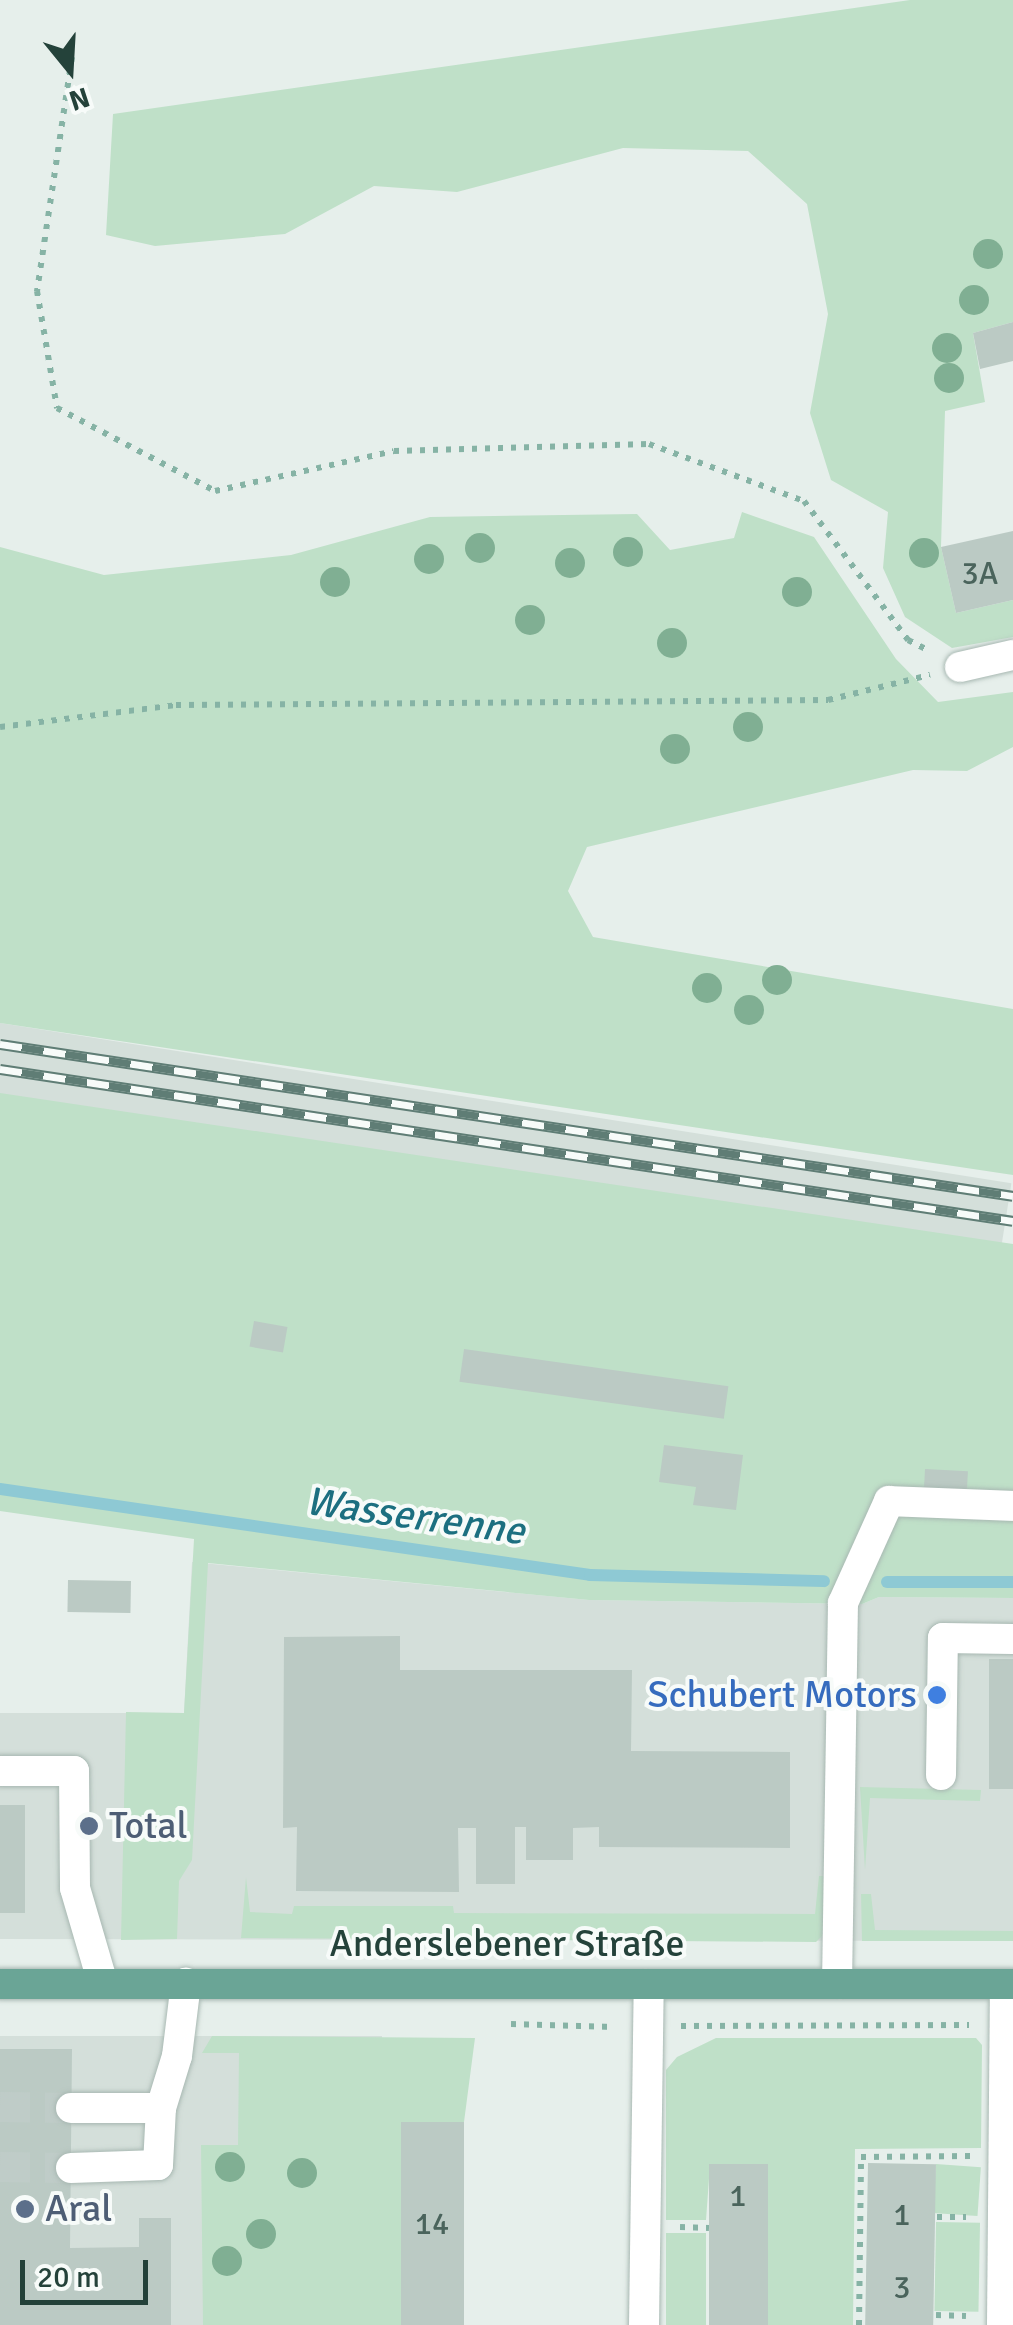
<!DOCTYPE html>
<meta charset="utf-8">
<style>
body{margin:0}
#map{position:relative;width:1013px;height:2325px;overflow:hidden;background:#e6efeb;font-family:Signika,sans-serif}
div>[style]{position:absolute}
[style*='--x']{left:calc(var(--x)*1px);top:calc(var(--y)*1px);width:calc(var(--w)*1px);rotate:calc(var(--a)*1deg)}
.built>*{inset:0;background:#d4dfda;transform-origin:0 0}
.green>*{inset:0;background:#bfe0c8;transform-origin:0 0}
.stream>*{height:12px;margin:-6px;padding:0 6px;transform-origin:6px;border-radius:6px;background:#8ec9d4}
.building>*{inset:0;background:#bbcac4;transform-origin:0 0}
.minor-tunnel>*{height:30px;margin-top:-15px;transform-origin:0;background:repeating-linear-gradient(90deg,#bfccc8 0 30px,transparent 0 45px)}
.path>*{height:6px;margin-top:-3px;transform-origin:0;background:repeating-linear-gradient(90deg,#86b3a5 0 5px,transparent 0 13px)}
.roads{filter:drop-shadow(0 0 2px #a8b8b2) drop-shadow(0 0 2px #a8b8b2)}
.minor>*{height:30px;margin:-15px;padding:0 15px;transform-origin:15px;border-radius:15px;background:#fff}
.major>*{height:30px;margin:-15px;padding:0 15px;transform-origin:15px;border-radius:15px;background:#6aa596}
.rail>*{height:11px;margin-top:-5.5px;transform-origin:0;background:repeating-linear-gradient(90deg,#f7fbf9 0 22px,#5f7d75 0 44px);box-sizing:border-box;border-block:2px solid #5f7d75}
.trees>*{width:30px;height:30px;margin:-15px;border-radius:50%;background:#80af93}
.dots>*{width:28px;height:28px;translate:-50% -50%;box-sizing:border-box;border:5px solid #f7fbf9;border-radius:50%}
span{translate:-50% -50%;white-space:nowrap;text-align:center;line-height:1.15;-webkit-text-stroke:8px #f7fbf9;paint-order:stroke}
.number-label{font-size:32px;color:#4a645c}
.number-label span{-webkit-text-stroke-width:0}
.shop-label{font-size:38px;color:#366cbe}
.right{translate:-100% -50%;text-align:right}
.service-label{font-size:38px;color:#4e5e75}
.left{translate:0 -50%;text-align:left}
.street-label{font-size:38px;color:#24423a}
.water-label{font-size:40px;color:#1c6f80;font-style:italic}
.north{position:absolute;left:20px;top:20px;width:100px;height:100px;-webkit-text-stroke:8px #f7fbf9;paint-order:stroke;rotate:162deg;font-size:28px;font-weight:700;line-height:40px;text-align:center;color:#24423a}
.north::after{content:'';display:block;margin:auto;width:35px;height:45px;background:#24423a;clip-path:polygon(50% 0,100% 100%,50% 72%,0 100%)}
.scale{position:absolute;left:20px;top:2260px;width:128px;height:45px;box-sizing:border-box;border:5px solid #24423a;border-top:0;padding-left:12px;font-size:30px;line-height:35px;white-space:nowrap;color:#24423a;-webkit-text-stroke:8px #f7fbf9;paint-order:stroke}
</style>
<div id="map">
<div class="built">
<i style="left:0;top:1023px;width:1024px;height:70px;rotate:9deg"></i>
<i style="clip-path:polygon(192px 1562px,589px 1600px,862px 1604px,879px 1597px,1013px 1598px,1013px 1941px,0 1939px,0 1713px,184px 1713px)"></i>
<i style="left:0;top:2036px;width:382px;height:289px"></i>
</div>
<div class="green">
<i style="clip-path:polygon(910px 0,1013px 0,1013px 322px,973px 333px,985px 402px,945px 411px,941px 547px,956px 613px,1013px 600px,1013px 637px,952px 648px,905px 617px,883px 568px,888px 512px,831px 480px,810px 413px,828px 314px,807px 204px,748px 151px,623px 148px,457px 192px,374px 186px,285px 234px,155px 246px,106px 235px,113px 114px)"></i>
<i style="clip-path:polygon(742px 512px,814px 537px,896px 659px,938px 702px,1013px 692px,1013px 747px,967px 771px,913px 770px,587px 847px,568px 891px,593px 937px,1013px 1009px,1013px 1175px,0 1023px,0 547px,104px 575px,291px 555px,430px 517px,637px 514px,670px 550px,734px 538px)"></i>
<i style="clip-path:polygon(0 1093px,1013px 1244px,1013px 1598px,879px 1597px,862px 1604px,589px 1600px,208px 1563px,192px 1860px,179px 1881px,177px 1939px,121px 1940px,126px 1712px,184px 1713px,194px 1539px,0 1511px)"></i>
<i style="clip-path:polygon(860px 1787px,981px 1790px,980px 1801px,870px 1798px,865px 1870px)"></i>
<i style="clip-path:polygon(819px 1876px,827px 1876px,824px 1934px,816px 1942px,241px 1938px,246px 1877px,250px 1912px,292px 1914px,294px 1906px,453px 1906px,454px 1913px,815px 1914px)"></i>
<i style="clip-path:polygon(861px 1894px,871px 1894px,875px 1930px,1013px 1931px,1013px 1941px,862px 1941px)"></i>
<i style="clip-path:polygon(212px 2036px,475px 2038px,464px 2122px,401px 2123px,401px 2325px,203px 2325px,201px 2145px,238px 2145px,239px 2053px,202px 2053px)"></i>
<i style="clip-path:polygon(716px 2038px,976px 2038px,982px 2045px,981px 2148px,855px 2149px,853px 2325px,767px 2325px,768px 2164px,710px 2165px,706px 2220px,666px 2220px,666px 2070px,677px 2057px)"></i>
<i style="left:936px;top:2164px;width:45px;height:49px;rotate:4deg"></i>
<i style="left:936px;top:2222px;width:44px;height:89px;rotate:1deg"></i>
<i style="left:666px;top:2233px;width:40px;height:92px"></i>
</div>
<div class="stream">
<i style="--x:0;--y:1489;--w:596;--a:8.29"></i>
<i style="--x:590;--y:1575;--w:234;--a:1.5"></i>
<i style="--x:887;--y:1582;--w:126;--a:0"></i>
</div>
<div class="building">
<i style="clip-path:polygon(1013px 322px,1013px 361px,980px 369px,973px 333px)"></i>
<i style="clip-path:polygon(1013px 531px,1013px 600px,956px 613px,941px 547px)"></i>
<i style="left:254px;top:1321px;width:34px;height:26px;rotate:10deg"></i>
<i style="left:464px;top:1349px;width:267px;height:33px;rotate:8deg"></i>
<i style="clip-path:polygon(664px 1445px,743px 1455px,736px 1510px,693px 1505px,696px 1487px,659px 1482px)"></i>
<i style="left:925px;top:1469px;width:43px;height:24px;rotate:3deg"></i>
<i style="left:68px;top:1580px;width:63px;height:32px;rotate:1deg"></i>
<i style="clip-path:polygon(400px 1636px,400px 1670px,632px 1670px,631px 1751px,790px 1752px,790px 1848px,599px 1847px,599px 1827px,573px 1828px,573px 1860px,526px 1860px,526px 1827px,515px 1827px,515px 1884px,476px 1884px,476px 1828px,458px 1828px,459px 1892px,296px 1891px,297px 1827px,283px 1828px,284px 1637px)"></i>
<i style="left:989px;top:1659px;width:24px;height:130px"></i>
<i style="left:0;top:1805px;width:25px;height:108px"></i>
<i style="clip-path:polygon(0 2049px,72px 2049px,70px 2248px,139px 2247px,139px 2218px,171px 2218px,171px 2325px,0 2325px)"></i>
<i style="left:464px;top:2122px;width:203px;height:63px;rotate:90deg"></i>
<i style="left:868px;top:2163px;width:68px;height:162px;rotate:1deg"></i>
<i style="left:709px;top:2164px;width:59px;height:161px"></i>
</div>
<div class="minor-tunnel">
<i style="--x:0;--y:2107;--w:71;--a:0.8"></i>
<i style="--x:0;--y:2167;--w:71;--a:0.8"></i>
</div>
<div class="path">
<i style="--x:72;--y:57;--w:237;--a:98.5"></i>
<i style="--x:37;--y:291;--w:119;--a:80.3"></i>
<i style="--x:57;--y:408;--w:178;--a:27.7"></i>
<i style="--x:215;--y:491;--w:183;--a:-12.6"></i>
<i style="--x:394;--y:451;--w:255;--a:-1.6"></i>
<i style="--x:649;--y:444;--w:165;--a:20.2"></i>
<i style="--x:804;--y:501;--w:174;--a:53.2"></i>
<i style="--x:908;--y:640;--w:22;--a:27"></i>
<i style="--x:0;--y:727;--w:177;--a:-7.1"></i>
<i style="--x:176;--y:705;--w:652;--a:-0.44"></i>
<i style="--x:828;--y:700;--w:105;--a:-13.8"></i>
<i style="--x:511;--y:2024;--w:103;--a:1.7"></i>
<i style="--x:681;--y:2026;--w:288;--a:-0.2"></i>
<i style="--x:937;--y:2217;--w:29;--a:0"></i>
<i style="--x:680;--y:2227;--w:29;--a:2"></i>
<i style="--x:936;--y:2315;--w:30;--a:2"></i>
<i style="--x:859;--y:2325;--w:168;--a:-89.3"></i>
<i style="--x:861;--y:2157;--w:110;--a:-0.5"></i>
</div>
<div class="roads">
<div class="minor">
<i style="--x:960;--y:667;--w:54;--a:-12.8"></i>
<i style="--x:0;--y:1771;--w:74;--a:0"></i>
<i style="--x:74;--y:1771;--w:117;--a:89.5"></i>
<i style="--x:75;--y:1888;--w:100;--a:73.7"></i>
<i style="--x:941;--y:1775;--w:137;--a:-89.2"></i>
<i style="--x:943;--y:1638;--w:70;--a:0.8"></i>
<i style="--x:837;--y:1984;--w:381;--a:-89.1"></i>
<i style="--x:843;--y:1603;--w:112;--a:-65.7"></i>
<i style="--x:889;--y:1501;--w:124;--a:2.3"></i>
<i style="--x:71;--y:2108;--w:90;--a:0"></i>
<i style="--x:161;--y:2108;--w:54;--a:-72.9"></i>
<i style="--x:177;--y:2056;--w:74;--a:-83"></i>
<i style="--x:71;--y:2168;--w:87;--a:-2"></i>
<i style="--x:158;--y:2165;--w:57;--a:-87"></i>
<i style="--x:644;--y:2325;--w:341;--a:-89.2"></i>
<i style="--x:1002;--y:2325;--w:341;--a:-89.5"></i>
</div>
<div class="major">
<i style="--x:0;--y:1984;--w:1013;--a:0"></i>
</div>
</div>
<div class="rail">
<i style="--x:0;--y:1044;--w:1024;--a:8.53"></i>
<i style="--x:0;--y:1069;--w:1024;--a:8.53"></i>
</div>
<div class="trees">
<i style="left:988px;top:254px"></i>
<i style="left:974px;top:300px"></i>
<i style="left:947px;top:348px"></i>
<i style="left:949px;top:378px"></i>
<i style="left:480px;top:548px"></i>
<i style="left:628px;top:552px"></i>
<i style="left:924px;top:553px"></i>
<i style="left:429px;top:559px"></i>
<i style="left:570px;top:563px"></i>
<i style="left:335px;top:582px"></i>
<i style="left:797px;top:592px"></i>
<i style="left:530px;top:620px"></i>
<i style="left:672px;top:643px"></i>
<i style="left:748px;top:727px"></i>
<i style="left:675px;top:749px"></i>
<i style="left:777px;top:980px"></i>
<i style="left:707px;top:988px"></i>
<i style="left:749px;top:1010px"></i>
<i style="left:230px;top:2167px"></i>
<i style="left:302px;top:2173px"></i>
<i style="left:261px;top:2234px"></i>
<i style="left:227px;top:2261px"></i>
</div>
<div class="dots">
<i style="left:937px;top:1695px;background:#3f7fe0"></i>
<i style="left:89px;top:1826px;background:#5c6f8a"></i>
<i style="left:25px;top:2209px;background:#5c6f8a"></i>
</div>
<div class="number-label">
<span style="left:980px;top:574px">3A</span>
<span style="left:738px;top:2196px">1</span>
<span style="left:902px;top:2215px">1</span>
<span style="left:432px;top:2224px">14</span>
<span style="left:902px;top:2288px">3</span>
</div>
<div class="shop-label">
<span class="right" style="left:917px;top:1695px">Schubert Motors</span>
</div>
<div class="service-label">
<span class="left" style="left:109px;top:1826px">Total</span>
<span class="left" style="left:45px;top:2209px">Aral</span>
</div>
<div class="street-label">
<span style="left:507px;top:1944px">Anderslebener Straße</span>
</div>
<div class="water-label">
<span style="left:415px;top:1516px;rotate:8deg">Wasserrenne</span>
</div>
<div class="north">N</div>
<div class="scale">20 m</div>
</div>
